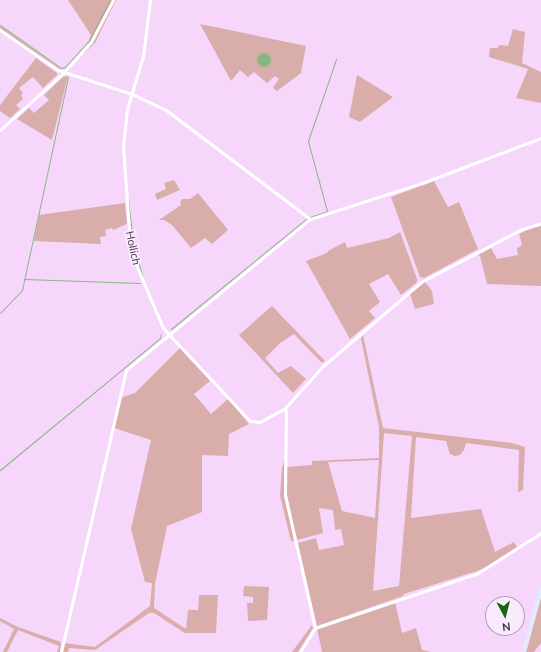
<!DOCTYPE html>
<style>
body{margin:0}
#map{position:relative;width:541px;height:652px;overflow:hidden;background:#f7d6fc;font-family:Mulish,sans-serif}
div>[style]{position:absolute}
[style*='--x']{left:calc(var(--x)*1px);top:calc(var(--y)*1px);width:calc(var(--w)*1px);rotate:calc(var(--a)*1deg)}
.green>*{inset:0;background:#d9adaa}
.water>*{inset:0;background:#8ab684}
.round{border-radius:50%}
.stream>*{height:1px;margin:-0.5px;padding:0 0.5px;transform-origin:0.5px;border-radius:0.5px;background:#8ab684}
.minor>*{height:3px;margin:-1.5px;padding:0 1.5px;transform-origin:1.5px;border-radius:1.5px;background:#fff}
.secondary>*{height:4px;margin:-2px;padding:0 2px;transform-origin:2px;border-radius:2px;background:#e1ebfc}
span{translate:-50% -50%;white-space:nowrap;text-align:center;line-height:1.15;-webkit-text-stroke:4px #faeafd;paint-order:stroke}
.street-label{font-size:11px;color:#413143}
.north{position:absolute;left:485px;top:596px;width:40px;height:40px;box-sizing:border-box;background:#faeafd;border:1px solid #b0a0b3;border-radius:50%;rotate:173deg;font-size:11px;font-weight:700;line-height:16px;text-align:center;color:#413143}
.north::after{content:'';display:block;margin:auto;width:14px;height:18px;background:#14680c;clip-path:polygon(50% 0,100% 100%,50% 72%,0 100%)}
</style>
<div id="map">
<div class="green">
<i style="clip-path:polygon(68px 0,116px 0,95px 43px,85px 52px,91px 35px)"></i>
<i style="clip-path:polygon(evenodd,200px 24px,306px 46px,301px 73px,277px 91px,273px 88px,279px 79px,275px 76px,267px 83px,254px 72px,248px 77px,240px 70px,231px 81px,200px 24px,266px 54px,269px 56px,263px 67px,258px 63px,260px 55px,266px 54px)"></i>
<i style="clip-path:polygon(0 26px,60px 69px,65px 69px,57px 69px,0 28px)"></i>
<i style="clip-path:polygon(513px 29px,525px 32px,522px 63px,541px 72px,541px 103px,516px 98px,528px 69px,489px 57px,490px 48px,497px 48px,500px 45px,508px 46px)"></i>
<i style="clip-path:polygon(36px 58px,57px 73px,57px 75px,43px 88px,33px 77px,19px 88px,23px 93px,21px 95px,23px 99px,16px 105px,20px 109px,10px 118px,0 111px,0 105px)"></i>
<i style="clip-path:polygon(357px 75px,393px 97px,360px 122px,349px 117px)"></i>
<i style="clip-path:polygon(68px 76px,52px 140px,17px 119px,29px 108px,34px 113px,49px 100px,44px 95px,63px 77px)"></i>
<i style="clip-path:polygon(174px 180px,180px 190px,157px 200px,155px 194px,166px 189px,164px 183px)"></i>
<i style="clip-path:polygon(434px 181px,448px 207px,459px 202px,478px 249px,424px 278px,420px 277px,391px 197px)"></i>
<i style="clip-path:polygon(198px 193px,228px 230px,212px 244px,205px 238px,191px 248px,172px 225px,164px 220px,159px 220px,181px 205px,180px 202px,182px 199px,190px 199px)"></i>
<i style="clip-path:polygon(125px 203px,127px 224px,113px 230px,112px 228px,105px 230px,106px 236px,100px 237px,101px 244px,34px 241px,39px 215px)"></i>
<i style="clip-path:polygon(541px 226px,541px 286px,487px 284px,480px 256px,478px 255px,491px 248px,497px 259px,518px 255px,517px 248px,520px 247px,522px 244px,519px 234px,530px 228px)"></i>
<i style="clip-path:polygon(400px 232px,417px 279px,417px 282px,401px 295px,388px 274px,369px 284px,380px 302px,369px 311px,375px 318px,350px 339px,306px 261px,327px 253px,328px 251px,345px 242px,347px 248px,389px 238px)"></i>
<i style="clip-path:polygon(425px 282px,432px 291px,434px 304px,415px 309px,410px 294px)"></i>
<i style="clip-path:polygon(272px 306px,325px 361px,322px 363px,294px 334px,280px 343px,265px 358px,278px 373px,291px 366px,306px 379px,293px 393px,239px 335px)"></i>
<i style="clip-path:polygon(evenodd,363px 335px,383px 428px,512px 443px,525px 447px,523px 490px,518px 492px,519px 450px,466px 443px,464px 450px,460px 455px,455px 456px,450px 454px,446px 441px,416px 437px,411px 518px,481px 509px,495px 552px,514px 542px,517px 547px,486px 567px,477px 571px,404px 594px,403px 596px,317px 626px,298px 543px,316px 538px,319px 550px,344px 545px,341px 529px,335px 530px,333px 510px,319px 508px,323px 533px,297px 540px,287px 495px,287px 467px,312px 465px,312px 461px,379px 458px,379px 427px,361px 339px,363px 335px,384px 433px,412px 436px,399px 586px,373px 591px,384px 433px,363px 335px,379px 460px,375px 518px,342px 511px,328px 462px,379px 460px)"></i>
<i style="clip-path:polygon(180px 348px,210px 381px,194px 394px,211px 414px,228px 399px,249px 424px,229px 434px,228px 456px,202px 455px,202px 512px,167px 526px,155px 584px,154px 608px,186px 629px,188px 610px,198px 610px,199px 595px,218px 595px,216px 633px,185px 633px,154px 613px,149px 613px,95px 650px,69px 648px,68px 652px,62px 652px,64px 643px,95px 647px,150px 606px,152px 583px,145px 582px,131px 529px,151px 440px,114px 428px,120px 398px,135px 393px)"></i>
<i style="clip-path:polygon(284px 461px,284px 495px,294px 541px,291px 541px,280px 496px,282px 468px)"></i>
<i style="clip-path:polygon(244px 586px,269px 587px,267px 620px,248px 621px,247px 603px,253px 603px,253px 597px,243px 596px)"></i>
<i style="clip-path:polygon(541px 598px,541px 643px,534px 652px,526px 652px)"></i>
<i style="clip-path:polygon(395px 602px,402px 633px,416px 628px,422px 650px,431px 652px,322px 652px,317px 629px)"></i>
<i style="clip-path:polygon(0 618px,18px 627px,61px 642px,60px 652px,57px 652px,59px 646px,18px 630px,7px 652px,3px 652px,14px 629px,0 621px)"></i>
<i style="clip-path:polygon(312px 625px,313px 628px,298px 652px,292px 652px)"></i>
</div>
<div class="water">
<i class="round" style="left:257px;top:53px;width:14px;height:14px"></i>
</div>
<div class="stream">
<i style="--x:0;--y:25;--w:75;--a:35.2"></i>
<i style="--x:61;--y:68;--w:4;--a:-14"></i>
<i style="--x:65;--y:67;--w:36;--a:-48"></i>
<i style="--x:89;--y:40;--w:45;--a:-62.3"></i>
<i style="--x:128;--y:200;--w:35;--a:83"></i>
<i style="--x:310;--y:217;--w:18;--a:-19"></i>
<i style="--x:327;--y:211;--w:73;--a:-105.2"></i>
<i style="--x:308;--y:141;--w:87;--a:-71.1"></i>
<i style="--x:132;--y:240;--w:37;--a:74"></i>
<i style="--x:24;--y:279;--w:116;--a:2"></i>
<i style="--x:0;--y:313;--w:32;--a:-46"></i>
<i style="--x:22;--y:290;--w:218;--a:-77.8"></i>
<i style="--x:171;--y:329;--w:176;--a:-39.2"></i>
<i style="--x:0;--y:470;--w:207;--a:-39.5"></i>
<i style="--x:160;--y:338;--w:4;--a:-76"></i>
</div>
<div class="minor">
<i style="--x:150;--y:0;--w:56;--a:97.1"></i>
<i style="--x:143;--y:56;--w:55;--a:106.8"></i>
<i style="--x:127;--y:109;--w:37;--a:96"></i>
<i style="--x:123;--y:146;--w:98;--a:85.9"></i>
<i style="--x:130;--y:244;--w:24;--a:73"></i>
<i style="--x:137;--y:267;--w:66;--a:66.9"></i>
<i style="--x:163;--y:328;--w:127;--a:46.9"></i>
<i style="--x:250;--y:421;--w:10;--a:6"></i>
<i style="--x:260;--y:422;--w:29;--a:-29"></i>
<i style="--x:0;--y:30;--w:70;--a:34.6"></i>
<i style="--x:58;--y:70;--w:78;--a:18"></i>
<i style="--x:132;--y:94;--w:38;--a:25"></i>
<i style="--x:166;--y:110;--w:181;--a:37.1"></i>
<i style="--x:0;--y:130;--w:85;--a:-42.1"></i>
<i style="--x:63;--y:73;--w:42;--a:-47.9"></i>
<i style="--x:91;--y:42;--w:47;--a:-62.4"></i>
<i style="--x:315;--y:628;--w:172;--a:-18.6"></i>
<i style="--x:478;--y:573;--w:75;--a:-32.4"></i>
<i style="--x:61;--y:652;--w:289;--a:-77"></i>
<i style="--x:126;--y:370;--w:238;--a:-39.4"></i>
<i style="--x:310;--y:219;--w:118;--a:-17.8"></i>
<i style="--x:422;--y:183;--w:127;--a:-20.7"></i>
<i style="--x:300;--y:652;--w:28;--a:-58"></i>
<i style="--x:315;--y:628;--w:136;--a:-102.7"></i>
<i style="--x:285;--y:495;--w:81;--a:-89.3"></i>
<i style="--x:286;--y:414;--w:6;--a:-99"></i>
<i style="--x:285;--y:408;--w:57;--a:-47.9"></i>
<i style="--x:323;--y:366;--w:129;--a:-40.6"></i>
<i style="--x:421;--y:282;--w:112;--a:-27.7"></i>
<i style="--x:520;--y:230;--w:22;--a:-18"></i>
</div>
<div class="secondary">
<i style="--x:524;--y:652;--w:65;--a:-74.9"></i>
</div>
<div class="street-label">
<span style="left:133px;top:248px;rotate:78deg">Hollich</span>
</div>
<div class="north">N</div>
</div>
